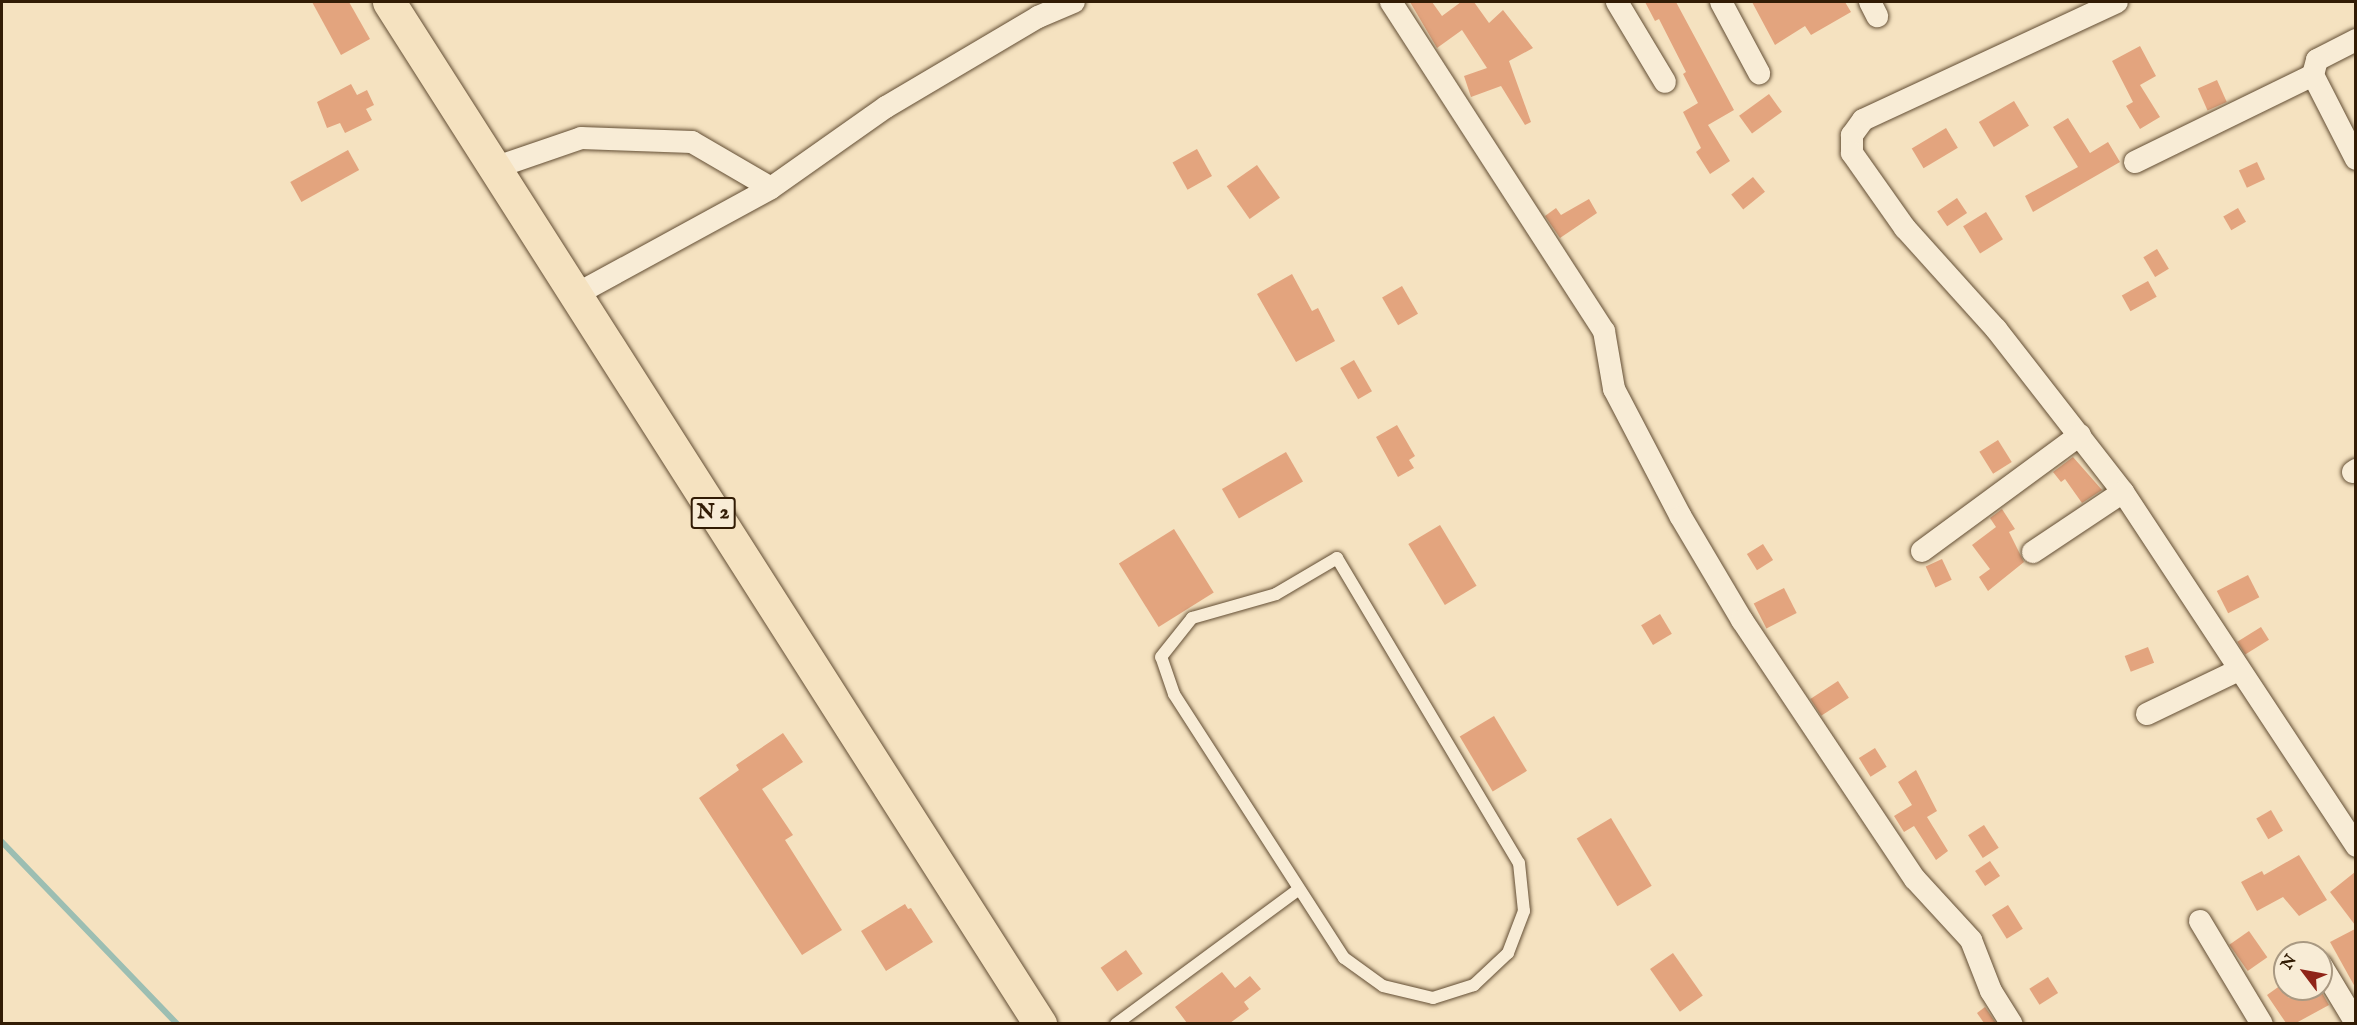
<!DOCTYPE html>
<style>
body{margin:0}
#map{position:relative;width:2357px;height:1025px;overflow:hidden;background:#f5e2c0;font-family:"IM FELL English",serif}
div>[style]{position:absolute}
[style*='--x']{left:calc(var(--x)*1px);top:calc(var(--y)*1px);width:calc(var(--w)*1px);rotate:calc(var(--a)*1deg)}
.stream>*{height:6px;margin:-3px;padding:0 3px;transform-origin:3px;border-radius:3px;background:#9cbeb2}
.building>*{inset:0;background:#e3a47e;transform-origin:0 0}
.roads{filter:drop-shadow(0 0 2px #634e34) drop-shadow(0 0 2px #634e34)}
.service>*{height:12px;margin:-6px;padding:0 6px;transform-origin:6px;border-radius:6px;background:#f8ecd6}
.minor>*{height:22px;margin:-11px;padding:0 11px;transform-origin:11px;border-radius:11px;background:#f8ecd6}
.primary>*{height:33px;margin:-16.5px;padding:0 16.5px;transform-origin:16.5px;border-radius:16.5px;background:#f5e2c0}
span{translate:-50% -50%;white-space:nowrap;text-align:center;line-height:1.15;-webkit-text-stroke:4.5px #f8ecd6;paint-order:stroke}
.shield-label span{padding:2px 4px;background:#f8ecd6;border:2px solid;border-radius:4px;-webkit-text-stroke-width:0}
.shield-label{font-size:21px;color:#321c05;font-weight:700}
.frame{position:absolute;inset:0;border:3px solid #321c05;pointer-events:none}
.north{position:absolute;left:2273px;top:941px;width:60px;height:60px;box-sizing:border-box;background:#f8ecd6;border:2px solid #a99982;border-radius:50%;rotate:302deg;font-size:16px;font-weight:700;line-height:24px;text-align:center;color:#321c05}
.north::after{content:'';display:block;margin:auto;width:21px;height:27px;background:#8f2418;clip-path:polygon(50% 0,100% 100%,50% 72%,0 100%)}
</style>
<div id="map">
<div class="stream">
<i style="--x:2;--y:842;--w:252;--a:46.1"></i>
</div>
<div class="building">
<i style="clip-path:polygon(312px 2px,349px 2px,370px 39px,341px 55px)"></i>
<i style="clip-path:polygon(1410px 2px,1432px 2px,1442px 16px,1461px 2px,1474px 2px,1489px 23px,1503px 10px,1533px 48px,1509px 61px,1531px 122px,1525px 125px,1501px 86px,1471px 97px,1464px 76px,1487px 68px,1462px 30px,1437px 48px)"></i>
<i style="clip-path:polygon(1645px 2px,1676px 2px,1734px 110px,1708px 125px,1730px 161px,1710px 174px,1696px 152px,1701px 148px,1683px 112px,1698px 103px,1683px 74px,1686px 72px,1659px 19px,1655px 21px)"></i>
<i style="clip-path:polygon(1752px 2px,1845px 2px,1851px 12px,1811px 35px,1805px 26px,1775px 45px)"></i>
<i style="clip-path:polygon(2140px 46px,2156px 76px,2140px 85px,2160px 117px,2140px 129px,2126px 106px,2133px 102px,2112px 61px)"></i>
<i style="left:2217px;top:80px;width:24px;height:21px;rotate:66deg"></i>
<i style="clip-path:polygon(351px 84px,357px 95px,367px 90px,374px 105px,366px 109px,372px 120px,345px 133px,340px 123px,327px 128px,317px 102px)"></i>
<i style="left:1769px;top:94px;width:22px;height:37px;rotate:54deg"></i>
<i style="left:2014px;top:101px;width:29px;height:41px;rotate:59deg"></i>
<i style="clip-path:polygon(2068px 118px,2090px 153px,2108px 142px,2120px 162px,2033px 212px,2025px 196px,2078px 167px,2053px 127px)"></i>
<i style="left:1946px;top:128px;width:23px;height:40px;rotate:59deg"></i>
<i style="left:1197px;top:149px;width:31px;height:28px;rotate:61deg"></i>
<i style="left:348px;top:150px;width:23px;height:66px;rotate:61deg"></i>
<i style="left:2257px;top:162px;width:19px;height:20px;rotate:65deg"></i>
<i style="left:1257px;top:165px;width:40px;height:37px;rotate:55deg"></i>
<i style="left:1753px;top:177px;width:19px;height:28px;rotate:51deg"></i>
<i style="left:1957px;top:198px;width:18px;height:24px;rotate:56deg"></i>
<i style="clip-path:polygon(1589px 199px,1597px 213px,1560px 238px,1545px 216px,1556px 208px,1561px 215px)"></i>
<i style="left:2238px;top:208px;width:16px;height:17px;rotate:60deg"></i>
<i style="left:1986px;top:212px;width:32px;height:27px;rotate:58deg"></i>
<i style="left:2157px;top:249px;width:23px;height:16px;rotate:59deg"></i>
<i style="clip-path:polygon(1292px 274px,1312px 311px,1318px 308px,1335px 341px,1296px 362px,1257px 294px)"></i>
<i style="left:2148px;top:281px;width:18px;height:30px;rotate:61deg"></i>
<i style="left:1402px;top:286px;width:32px;height:23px;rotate:60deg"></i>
<i style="left:1354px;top:360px;width:36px;height:16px;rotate:60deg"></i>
<i style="clip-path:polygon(1397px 425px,1415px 456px,1409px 460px,1414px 468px,1398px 477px,1376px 437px)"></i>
<i style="left:1998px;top:440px;width:26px;height:22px;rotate:58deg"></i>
<i style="left:1286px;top:452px;width:34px;height:74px;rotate:60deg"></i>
<i style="clip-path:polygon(2073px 457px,2102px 490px,2082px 503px,2065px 479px,2061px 482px,2053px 472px)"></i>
<i style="clip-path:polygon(2002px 509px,2015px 529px,2009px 532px,2024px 562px,1988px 591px,1979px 577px,1990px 569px,1972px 545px,1996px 527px,1990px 518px)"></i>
<i style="left:1440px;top:525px;width:71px;height:37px;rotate:59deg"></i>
<i style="left:1174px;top:529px;width:75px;height:65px;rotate:58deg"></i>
<i style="left:1763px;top:544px;width:19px;height:19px;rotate:58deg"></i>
<i style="left:1942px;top:559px;width:23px;height:18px;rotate:65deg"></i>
<i style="left:2248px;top:575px;width:25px;height:35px;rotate:63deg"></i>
<i style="left:1784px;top:588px;width:28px;height:34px;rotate:63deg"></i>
<i style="left:1660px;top:614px;width:23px;height:22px;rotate:59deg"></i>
<i style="left:2261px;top:627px;width:15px;height:28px;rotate:58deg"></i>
<i style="left:2148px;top:647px;width:17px;height:25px;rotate:69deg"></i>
<i style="left:1838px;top:681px;width:20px;height:33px;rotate:57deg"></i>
<i style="left:1494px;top:716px;width:64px;height:40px;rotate:59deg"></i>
<i style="clip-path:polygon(783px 733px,803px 762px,762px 789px,793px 835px,785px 840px,842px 930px,802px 955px,699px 798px,739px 770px,736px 765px)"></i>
<i style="left:1875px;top:748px;width:22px;height:19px;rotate:58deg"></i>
<i style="clip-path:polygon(1916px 770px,1937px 811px,1927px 817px,1948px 851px,1936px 860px,1914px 826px,1904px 832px,1894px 816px,1912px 805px,1898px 782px)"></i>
<i style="left:2271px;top:810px;width:24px;height:17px;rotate:60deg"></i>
<i style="left:1611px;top:818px;width:79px;height:40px;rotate:59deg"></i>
<i style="left:1984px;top:825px;width:27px;height:19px;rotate:57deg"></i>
<i style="clip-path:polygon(2299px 855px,2327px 900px,2299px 916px,2283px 897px,2257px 911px,2241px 882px,2262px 871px,2264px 875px)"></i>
<i style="left:1990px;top:861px;width:18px;height:18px;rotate:56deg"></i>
<i style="clip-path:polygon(2355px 872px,2355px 925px,2330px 892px)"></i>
<i style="clip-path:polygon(905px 904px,908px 909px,911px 908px,933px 942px,886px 971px,861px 931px)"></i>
<i style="left:2008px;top:905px;width:28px;height:19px;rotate:58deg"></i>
<i style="clip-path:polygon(2355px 929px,2355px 987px,2330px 942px)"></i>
<i style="left:2249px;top:931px;width:32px;height:24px;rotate:55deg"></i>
<i style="left:1126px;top:950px;width:29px;height:31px;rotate:55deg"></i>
<i style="left:1673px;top:953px;width:52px;height:28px;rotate:55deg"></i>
<i style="clip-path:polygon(1222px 972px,1235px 988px,1250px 976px,1261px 989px,1244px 1002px,1249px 1009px,1230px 1023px,1187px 1023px,1175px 1007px)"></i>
<i style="left:2048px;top:977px;width:19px;height:22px;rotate:58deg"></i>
<i style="clip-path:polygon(2281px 985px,2289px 998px,2306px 989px,2320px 989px,2329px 1005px,2296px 1023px,2286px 1023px,2267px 995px)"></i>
<i style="clip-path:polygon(1985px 1007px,1996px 1023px,1984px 1023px,1977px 1013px)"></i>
</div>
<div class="roads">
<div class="service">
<i style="--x:1337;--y:558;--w:355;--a:59.2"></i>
<i style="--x:1519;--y:863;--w:48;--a:84.1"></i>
<i style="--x:1524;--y:911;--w:45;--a:110.9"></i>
<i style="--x:1508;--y:953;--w:47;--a:136.7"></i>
<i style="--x:1474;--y:985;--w:43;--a:162.4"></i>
<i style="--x:1433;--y:998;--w:51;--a:-166.5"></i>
<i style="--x:1383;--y:986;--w:48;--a:-144.3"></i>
<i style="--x:1344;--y:958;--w:314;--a:-122.8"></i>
<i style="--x:1174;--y:694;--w:39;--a:-109"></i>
<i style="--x:1161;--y:657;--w:50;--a:-51.5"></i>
<i style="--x:1192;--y:618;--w:87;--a:-15.9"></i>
<i style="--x:1276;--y:594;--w:71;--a:-30.5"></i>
<i style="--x:1116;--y:1024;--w:226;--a:-36.4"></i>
</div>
<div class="minor">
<i style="--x:1391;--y:2;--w:392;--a:57.1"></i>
<i style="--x:1604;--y:331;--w:59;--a:80.2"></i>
<i style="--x:1614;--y:389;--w:144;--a:62.4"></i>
<i style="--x:1681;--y:517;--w:120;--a:59.4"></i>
<i style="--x:1742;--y:620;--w:311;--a:56.3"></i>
<i style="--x:1915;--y:879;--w:83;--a:47.4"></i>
<i style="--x:1971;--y:940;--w:55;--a:68.6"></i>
<i style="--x:1991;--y:991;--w:39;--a:58"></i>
<i style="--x:1617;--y:2;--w:93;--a:59"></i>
<i style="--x:1721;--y:2;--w:81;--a:61.8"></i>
<i style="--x:1870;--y:2;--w:16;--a:63"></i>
<i style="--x:2117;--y:2;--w:280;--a:155.1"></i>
<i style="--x:1863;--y:120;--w:19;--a:126"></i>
<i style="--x:1852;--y:135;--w:18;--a:90"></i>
<i style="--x:1852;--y:153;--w:92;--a:54.8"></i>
<i style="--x:1905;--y:228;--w:136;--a:48"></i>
<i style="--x:1996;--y:329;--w:207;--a:52.1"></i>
<i style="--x:2123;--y:492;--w:424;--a:56.6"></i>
<i style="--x:2356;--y:40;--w:44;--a:152.9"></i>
<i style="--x:2317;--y:60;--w:16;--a:105"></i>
<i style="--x:2313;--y:75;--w:94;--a:62.9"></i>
<i style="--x:2135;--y:162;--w:198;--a:-26"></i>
<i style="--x:494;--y:168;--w:92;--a:-19"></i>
<i style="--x:581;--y:138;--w:111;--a:2.1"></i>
<i style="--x:692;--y:142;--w:91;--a:30.2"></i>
<i style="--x:771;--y:188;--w:141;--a:-35.2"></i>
<i style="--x:886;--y:107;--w:177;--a:-30.6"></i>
<i style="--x:1038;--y:17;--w:39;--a:-23"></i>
<i style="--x:575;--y:295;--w:223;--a:-28.6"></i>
<i style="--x:2353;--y:472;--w:4;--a:-34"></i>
<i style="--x:1922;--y:551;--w:196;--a:-36.3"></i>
<i style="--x:2033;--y:552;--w:108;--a:-33.7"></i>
<i style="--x:2147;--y:714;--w:102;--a:-25.6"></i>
<i style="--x:2200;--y:921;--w:120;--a:59"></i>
<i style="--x:2321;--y:965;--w:68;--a:58.9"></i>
</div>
<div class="primary">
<i style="--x:389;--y:2;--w:1212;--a:57.5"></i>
</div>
</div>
<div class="shield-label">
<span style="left:713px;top:513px">N 2</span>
</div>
<div class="frame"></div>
<div class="north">N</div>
</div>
